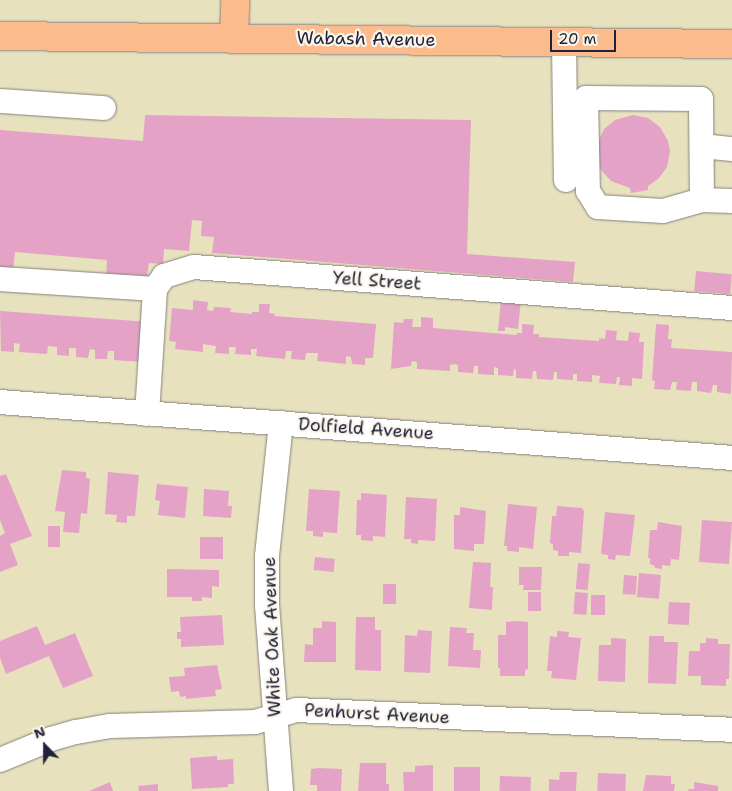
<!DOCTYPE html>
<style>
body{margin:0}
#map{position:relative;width:732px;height:791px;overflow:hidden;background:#e8e1be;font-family:"Shantell Sans",sans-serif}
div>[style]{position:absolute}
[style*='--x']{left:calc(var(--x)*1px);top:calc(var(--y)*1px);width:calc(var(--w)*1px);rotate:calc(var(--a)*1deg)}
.building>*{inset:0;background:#e4a2c7;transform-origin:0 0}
.roads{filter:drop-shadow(0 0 1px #85827c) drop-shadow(0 0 1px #85827c)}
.minor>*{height:24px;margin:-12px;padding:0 12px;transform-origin:12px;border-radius:12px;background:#fff}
.major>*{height:28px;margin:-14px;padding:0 14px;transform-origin:14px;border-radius:14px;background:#fbbb8d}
span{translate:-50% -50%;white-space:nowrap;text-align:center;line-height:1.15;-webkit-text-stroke:4.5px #fbf7ec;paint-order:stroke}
.street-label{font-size:18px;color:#22223b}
.north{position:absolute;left:20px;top:721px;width:50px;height:50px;-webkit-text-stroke:4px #fbf7ec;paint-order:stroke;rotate:338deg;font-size:14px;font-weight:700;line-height:20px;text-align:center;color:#22223b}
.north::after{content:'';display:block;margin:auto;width:18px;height:22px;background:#22223b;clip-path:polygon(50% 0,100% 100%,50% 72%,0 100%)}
.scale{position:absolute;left:550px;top:30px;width:66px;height:22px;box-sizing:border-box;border:2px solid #22223b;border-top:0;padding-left:6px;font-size:15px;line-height:18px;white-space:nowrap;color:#22223b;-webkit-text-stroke:4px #fbf7ec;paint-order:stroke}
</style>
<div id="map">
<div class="building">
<i style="clip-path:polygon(145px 115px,471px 120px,467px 254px,575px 262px,573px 282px,212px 253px,214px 237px,201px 236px,202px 221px,192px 220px,189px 251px,164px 249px,163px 264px,149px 263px,147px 276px,127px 274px,126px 279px,106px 278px,107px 260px,15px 252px,13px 272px,0 271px,0 130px,143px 141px)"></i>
<i style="clip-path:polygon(633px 115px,648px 118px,660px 127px,668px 141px,670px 151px,667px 167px,659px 178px,648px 186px,648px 190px,631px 193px,630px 188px,611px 181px,601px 170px,599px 165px,599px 140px,604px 129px,615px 120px)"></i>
<i style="left:696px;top:271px;width:36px;height:20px;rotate:5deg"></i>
<i style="clip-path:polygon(501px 299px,521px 300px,518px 329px,505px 327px,505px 331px,498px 331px)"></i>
<i style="clip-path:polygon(193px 300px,208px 302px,207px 310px,213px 311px,214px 307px,231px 308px,230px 312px,252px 314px,252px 312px,259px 312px,259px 304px,270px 304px,269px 313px,275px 314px,275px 316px,376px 324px,373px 358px,365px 358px,365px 365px,352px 364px,351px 357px,346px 356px,346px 364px,317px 361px,318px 353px,306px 353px,305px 360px,291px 359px,292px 351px,286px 351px,285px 359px,256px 356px,257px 349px,251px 349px,251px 355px,235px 354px,236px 347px,229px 347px,229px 354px,215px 353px,216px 346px,209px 345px,203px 344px,203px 352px,175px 349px,176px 342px,169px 341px,172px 308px,193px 310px)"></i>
<i style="clip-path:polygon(0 311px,149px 322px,142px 362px,114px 360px,114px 351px,108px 351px,107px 359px,95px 359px,95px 350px,90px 349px,88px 358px,76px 357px,76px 348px,69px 348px,69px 356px,57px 355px,57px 347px,48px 346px,47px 354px,19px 352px,20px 344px,14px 343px,14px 352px,1px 351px)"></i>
<i style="clip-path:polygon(421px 317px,433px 318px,433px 328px,517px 335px,517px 333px,522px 333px,522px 324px,534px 325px,533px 334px,539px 334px,539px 337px,599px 341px,599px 338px,605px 339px,606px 330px,617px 331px,616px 340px,628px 341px,629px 332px,640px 333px,639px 342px,644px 342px,642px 379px,632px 378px,632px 386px,619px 385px,620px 377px,617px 377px,616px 384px,599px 383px,600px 376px,592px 375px,592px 382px,577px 381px,577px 374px,573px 374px,573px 380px,557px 379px,557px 372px,554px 372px,553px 380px,537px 379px,536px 371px,533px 371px,532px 379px,516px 378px,516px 370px,514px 369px,513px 376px,498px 375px,498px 368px,494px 367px,494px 375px,478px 374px,478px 366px,474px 366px,473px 373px,458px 372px,458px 365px,454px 364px,450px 365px,450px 371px,433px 370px,417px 369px,417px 362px,412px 361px,411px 366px,391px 369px,394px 322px,403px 323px,404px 319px,413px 319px,412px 327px,421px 327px)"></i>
<i style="clip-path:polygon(656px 324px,669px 325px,668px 339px,672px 339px,671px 348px,732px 352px,731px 394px,717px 392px,717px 385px,713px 385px,711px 393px,697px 391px,697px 382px,692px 382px,691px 391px,676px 390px,677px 382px,672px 382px,670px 390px,654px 389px,655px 381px,652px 380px)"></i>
<i style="clip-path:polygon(62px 470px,86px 472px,86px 478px,90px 479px,87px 514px,81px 513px,79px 533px,63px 532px,65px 512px,55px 511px)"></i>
<i style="clip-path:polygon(108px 472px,139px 475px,135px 516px,127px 516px,127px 523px,116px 522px,117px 515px,105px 514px)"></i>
<i style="clip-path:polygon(6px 474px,32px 536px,10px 544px,18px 565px,0 572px,0 536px,5px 533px,0 520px,0 476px)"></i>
<i style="clip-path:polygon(157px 484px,188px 487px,185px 518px,158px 515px,160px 501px,155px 500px)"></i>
<i style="clip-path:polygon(204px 489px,229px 491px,228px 506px,232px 506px,231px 518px,203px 516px)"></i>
<i style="clip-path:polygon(309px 489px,340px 491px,337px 533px,323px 532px,323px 537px,313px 536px,313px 531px,306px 531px)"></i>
<i style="clip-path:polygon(361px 493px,387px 495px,385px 537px,373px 536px,373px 541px,361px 540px,361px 535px,356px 535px,357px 500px,361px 500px)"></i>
<i style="clip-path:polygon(406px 497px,437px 499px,435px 541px,418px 540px,418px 544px,411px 543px,411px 539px,404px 539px)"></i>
<i style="clip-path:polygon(508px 504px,537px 507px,533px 549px,519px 547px,519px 552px,507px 551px,507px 546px,504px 546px)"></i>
<i style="clip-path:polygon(557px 506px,582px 508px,584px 511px,581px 553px,569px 552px,569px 556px,558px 556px,558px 551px,553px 550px,553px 544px,550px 543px,552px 516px,556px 516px)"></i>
<i style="clip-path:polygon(460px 507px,486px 511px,484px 544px,474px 544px,474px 551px,454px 549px,454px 515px,460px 515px)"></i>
<i style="clip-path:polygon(605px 512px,635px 515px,630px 556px,616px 555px,615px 560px,608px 559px,608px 555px,601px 554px)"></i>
<i style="left:702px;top:520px;width:30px;height:42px;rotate:4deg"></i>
<i style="clip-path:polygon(658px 522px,682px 526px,679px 560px,671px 559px,670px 566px,662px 565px,662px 569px,655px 568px,655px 566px,650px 564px,650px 558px,648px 558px,650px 530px,657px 530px)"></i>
<i style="left:48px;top:526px;width:12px;height:21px"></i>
<i style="left:200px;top:537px;width:23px;height:22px"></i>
<i style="left:315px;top:557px;width:20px;height:13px;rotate:6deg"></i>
<i style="clip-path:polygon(473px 562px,491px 563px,490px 587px,493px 587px,492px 610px,469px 608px)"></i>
<i style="left:578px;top:563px;width:12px;height:26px;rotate:5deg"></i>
<i style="clip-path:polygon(519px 567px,542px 567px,541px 590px,523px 590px,524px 585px,519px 585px)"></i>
<i style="clip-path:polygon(167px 569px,219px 570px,219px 587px,212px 586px,212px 598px,202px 597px,202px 601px,192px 601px,192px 597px,167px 597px)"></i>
<i style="left:639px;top:573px;width:22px;height:24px;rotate:5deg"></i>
<i style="left:624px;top:575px;width:13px;height:19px;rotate:4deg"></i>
<i style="left:383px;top:584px;width:13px;height:20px"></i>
<i style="left:528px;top:592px;width:13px;height:19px"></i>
<i style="left:575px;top:592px;width:13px;height:22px;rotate:4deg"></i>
<i style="left:591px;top:595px;width:14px;height:20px"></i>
<i style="left:669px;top:602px;width:21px;height:22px;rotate:3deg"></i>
<i style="clip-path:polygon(222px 615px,224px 645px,181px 647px,181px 639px,177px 639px,177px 632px,181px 632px,180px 617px)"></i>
<i style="clip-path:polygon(356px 617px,375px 617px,375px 630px,381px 630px,381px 671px,355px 670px)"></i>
<i style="clip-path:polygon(322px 621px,336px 622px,336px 662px,304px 662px,305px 644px,313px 645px,313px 628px,322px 628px)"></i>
<i style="clip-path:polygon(517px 621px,528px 622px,528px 669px,525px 670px,525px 676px,500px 676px,500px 668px,498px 668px,498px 635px,506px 635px,506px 622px)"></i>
<i style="clip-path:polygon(37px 626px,45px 645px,75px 633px,93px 676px,63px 688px,49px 656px,6px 674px,0 658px,0 641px)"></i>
<i style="clip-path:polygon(450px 627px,467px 628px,466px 633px,474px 633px,473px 650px,481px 650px,480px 668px,448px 666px)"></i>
<i style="clip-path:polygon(418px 630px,432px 631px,430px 673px,404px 672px,405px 635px,417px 636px)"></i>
<i style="clip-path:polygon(557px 631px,569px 632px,568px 637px,581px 638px,576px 680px,551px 678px,552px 671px,547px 671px,550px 636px,557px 637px)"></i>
<i style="clip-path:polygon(649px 636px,664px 636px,664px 642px,678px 642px,676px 684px,648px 683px)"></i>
<i style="clip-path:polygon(611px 638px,626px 639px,625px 682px,598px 681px,599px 645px,611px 645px)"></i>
<i style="clip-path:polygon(706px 638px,718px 639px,718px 644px,730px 644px,729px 679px,726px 679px,726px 686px,701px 685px,701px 676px,688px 676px,689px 651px,700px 651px,700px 643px,706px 643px)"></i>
<i style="clip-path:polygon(217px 665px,222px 689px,215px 690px,216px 696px,186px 699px,186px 696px,180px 697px,179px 691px,171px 692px,169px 677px,185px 676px,184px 668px)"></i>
<i style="clip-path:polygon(217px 756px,217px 760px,233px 759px,234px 784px,228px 784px,228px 787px,192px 789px,190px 758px)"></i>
<i style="clip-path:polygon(360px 763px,386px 763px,386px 784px,389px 784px,389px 791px,358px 791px)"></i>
<i style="clip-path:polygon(433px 765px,433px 791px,404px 791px,403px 772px,415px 772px,415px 766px)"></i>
<i style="left:454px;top:767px;width:26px;height:24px"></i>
<i style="clip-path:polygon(319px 768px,342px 769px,341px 791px,317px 791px,317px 785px,310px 785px,311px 769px)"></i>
<i style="clip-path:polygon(560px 772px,577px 772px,576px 791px,549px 791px,549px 779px,559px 780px)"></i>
<i style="left:598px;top:773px;width:28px;height:18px;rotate:2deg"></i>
<i style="clip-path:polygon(646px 775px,671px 776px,671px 784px,675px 784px,674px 791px,643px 791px)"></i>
<i style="left:500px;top:776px;width:31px;height:15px;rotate:2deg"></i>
<i style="clip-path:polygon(110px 782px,113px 791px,89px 791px)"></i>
<i style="clip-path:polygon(694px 782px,718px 786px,718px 791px,688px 791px,689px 789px,694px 789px)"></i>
<i style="clip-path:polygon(158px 784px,158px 791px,139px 791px,138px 786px)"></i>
</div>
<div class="roads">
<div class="minor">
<i style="--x:564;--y:42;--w:138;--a:89.2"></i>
<i style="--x:0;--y:101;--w:104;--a:3.9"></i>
<i style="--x:702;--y:146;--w:30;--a:6"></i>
<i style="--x:702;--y:200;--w:101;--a:-90.6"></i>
<i style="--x:701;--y:99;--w:115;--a:-179.5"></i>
<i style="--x:586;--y:98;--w:93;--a:88.8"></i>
<i style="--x:588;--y:191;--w:19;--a:58"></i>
<i style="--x:598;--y:207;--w:65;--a:3.5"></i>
<i style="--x:663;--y:211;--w:41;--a:-15.8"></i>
<i style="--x:702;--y:200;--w:30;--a:2"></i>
<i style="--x:0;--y:279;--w:155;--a:3.7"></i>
<i style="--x:0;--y:402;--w:734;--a:4.37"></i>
<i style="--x:147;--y:414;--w:125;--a:-86.3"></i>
<i style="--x:155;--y:289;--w:16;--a:-55"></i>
<i style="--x:164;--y:276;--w:31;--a:-17"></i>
<i style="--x:194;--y:267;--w:540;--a:4.36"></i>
<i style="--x:0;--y:760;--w:55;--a:-22.4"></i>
<i style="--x:51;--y:739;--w:26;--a:-16"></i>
<i style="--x:76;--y:732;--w:35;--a:-10"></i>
<i style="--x:110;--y:726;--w:145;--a:-1.6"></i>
<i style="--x:255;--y:722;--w:43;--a:-16.3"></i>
<i style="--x:296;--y:710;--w:436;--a:2.6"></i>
<i style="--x:281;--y:791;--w:186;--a:-94.3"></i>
<i style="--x:267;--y:606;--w:50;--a:-90"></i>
<i style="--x:267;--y:556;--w:134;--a:-84"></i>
</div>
<div class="major">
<i style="--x:0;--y:36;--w:732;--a:0.63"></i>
<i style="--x:234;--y:38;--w:38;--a:-88"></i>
</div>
</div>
<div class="street-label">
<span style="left:366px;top:39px;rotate:1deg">Wabash Avenue</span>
<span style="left:377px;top:281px;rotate:4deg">Yell Street</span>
<span style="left:366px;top:429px;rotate:4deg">Dolfield Avenue</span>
<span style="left:272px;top:637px;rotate:-92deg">White Oak Avenue</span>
<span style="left:377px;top:714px;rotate:3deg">Penhurst Avenue</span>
</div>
<div class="north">N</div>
<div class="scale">20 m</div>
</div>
